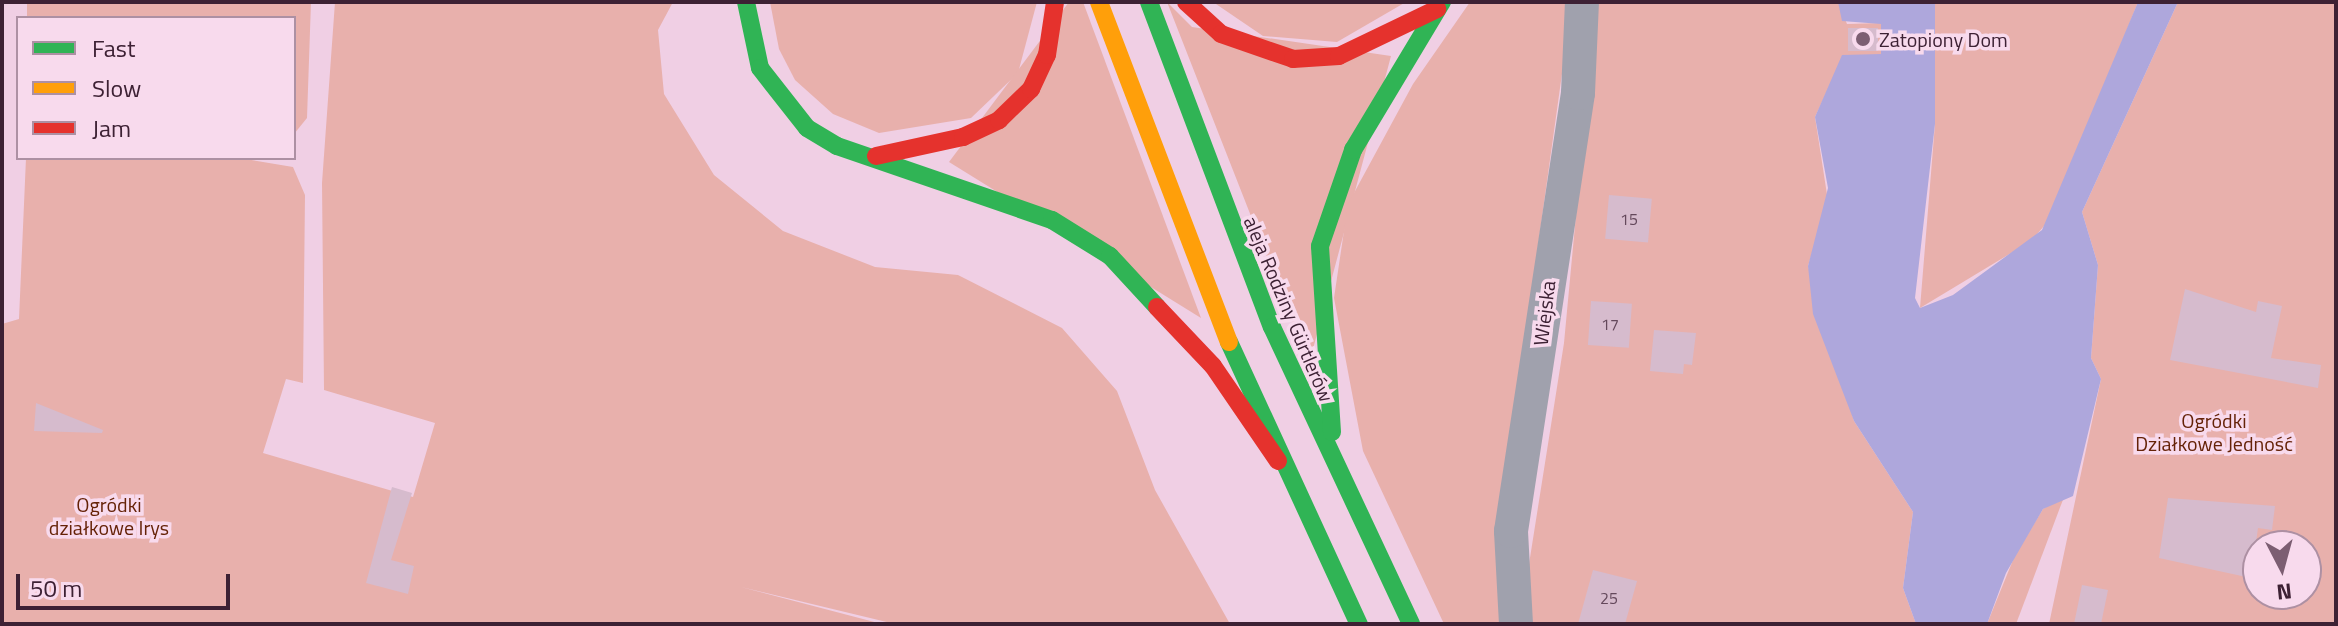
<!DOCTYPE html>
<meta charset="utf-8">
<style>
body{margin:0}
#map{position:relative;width:2338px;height:626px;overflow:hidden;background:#f0cfe4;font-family:"Titillium Web",sans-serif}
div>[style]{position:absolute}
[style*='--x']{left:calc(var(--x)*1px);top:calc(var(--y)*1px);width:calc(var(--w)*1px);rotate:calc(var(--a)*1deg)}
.green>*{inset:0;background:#e8b0ac}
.water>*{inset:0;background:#aea7dc}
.building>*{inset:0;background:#d6bbcd;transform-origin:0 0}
.street>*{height:34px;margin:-17px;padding:0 17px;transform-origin:17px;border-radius:17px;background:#a0a1ad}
.fast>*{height:18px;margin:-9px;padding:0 9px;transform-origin:9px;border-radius:9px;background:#30b455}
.slow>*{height:18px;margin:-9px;padding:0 9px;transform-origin:9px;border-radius:9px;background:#ff9f0a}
.jam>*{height:18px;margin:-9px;padding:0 9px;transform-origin:9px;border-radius:9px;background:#e5322d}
.dots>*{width:22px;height:22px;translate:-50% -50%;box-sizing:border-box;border:4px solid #f8daed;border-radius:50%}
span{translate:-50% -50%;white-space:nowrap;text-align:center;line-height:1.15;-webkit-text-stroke:7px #f8daed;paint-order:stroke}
.number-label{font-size:16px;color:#64485b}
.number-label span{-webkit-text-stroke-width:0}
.poi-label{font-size:20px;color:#3d2134}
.left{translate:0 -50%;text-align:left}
.street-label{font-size:20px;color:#3d2134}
.park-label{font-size:20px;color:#652207}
.frame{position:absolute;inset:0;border:4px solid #3d2134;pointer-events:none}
.legend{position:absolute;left:16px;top:16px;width:280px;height:144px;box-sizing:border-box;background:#f8daed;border:2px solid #ad90a3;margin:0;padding:10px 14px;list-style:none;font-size:24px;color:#3d2134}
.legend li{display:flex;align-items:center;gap:16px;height:40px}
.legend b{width:40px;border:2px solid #ad90a3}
.north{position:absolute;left:2242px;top:530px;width:80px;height:80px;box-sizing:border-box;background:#f8daed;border:2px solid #ad90a3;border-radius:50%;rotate:174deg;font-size:22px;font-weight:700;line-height:32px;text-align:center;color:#3d2134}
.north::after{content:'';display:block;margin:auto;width:28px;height:36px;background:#7c5e72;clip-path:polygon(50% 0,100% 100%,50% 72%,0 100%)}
.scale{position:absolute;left:16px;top:574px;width:214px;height:36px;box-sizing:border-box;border:4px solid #3d2134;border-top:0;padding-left:10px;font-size:24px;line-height:28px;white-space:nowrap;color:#3d2134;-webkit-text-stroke:6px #f8daed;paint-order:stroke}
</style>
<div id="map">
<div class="green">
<i style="clip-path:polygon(27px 2px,311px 2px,307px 118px,294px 134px,294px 18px,27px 18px)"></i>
<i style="clip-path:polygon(335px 2px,673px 2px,658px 30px,664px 94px,714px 175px,783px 231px,875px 267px,958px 275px,1062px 328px,1117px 391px,1155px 490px,1230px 624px,895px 624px,741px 587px,882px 624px,2px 624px,2px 324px,19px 319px,26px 158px,239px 158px,293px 167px,305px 195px,303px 383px,286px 379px,263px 453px,413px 497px,435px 423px,324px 390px,322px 183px)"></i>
<i style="clip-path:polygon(770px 2px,1037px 2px,1018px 73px,971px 118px,879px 133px,833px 114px,795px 80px,779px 49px)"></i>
<i style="clip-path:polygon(1069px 2px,1083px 2px,1201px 318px,949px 162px)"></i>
<i style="clip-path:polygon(1167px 2px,1192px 27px,1391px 56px,1309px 364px)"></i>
<i style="clip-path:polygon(1213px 2px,1406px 2px,1337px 42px,1263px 36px)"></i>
<i style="clip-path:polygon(1470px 2px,1572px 2px,1537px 253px,1526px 583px,1564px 343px,1596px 2px,1838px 2px,1847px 24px,1881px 23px,1881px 55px,1840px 63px,1815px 117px,1828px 201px,1808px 266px,1854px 421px,1913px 512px,1903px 588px,1916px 624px,1444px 624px,1363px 451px,1334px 298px,1348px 204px,1413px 84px)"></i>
<i style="clip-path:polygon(1935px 2px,2138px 2px,2052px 217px,2031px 241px,1920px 308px,1935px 124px)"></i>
<i style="clip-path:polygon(evenodd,2178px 2px,2336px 2px,2336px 624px,2049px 624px,2101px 379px,2091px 358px,2098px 265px,2082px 212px,2178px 2px,2258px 546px,2306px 546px,2306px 594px,2258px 594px,2258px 546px)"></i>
<i style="clip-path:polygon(2064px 497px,2016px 624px,1987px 624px,2015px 555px,2043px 509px)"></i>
</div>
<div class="water">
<i style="clip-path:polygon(1838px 2px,1935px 2px,1935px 124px,1915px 298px,1920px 308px,1953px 295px,2042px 230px,2138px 2px,2178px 2px,2082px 212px,2098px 265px,2091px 358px,2101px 379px,2073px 496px,2043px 509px,2006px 573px,1987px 624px,1916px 624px,1903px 588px,1913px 512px,1854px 421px,1813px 314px,1808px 266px,1828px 188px,1815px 117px,1842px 55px,1881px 54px,1881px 24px,1842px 21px)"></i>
</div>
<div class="building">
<i style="left:1848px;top:28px;width:30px;height:23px"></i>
<i style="left:1609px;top:195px;width:43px;height:44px;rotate:5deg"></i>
<i style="clip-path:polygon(2185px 289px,2256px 312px,2258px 301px,2282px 306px,2271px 358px,2321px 365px,2318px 388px,2170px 360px)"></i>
<i style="left:1591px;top:301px;width:41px;height:44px;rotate:4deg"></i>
<i style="clip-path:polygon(1654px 330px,1696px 333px,1692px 365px,1684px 364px,1683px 374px,1650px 371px)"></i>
<i style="clip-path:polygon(36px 403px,103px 430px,102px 433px,34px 431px)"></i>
<i style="clip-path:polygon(392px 487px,412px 493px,391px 560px,414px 566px,408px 594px,366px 583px)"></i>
<i style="clip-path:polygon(2168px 498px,2275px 506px,2272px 530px,2258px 528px,2251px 578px,2159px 558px)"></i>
<i style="clip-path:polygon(1593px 570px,1637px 581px,1625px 624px,1578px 624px)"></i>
<i style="clip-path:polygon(2082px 585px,2108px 590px,2101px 624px,2074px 624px)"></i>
</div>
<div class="street">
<i style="--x:1516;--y:624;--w:93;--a:-93.1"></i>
<i style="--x:1511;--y:531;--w:443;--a:-81.3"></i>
<i style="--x:1578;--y:93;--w:91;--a:-87.5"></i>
</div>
<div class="fast">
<i style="--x:746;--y:2;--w:67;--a:78"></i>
<i style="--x:760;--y:68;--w:76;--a:51.9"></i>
<i style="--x:807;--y:128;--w:35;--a:31"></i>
<i style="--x:837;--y:146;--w:227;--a:19"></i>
<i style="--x:1052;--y:220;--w:68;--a:31.8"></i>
<i style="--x:1110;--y:256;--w:69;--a:47.3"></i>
<i style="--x:1149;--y:2;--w:347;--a:69.3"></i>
<i style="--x:1272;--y:327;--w:328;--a:64.9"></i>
<i style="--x:1229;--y:342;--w:311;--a:65.3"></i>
<i style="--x:1332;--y:432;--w:186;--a:-93.7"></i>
<i style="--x:1320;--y:246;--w:102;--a:-71"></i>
<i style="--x:1353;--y:150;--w:173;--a:-59"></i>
</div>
<div class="slow">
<i style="--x:1099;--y:2;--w:364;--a:69.1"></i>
</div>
<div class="jam">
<i style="--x:1186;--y:2;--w:47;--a:42.4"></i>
<i style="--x:1221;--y:34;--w:76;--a:19.1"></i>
<i style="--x:1293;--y:59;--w:46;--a:-3.7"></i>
<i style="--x:1339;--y:56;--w:109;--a:-25.6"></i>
<i style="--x:876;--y:156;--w:89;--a:-12.3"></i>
<i style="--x:963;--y:137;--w:40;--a:-25"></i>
<i style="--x:999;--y:120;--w:45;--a:-44.1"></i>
<i style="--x:1031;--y:89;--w:38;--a:-65"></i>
<i style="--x:1047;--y:55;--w:54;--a:-81.4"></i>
<i style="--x:1157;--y:307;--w:81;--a:46.5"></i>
<i style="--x:1213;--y:366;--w:115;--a:55.6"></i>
</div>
<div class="dots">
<i style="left:1863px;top:39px;background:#7c5e72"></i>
</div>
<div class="number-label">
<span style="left:1629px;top:219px">15</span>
<span style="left:1610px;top:324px">17</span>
<span style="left:1609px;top:598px">25</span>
</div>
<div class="poi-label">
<span class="left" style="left:1879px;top:39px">Zatopiony Dom</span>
</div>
<div class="street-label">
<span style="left:1289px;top:309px;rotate:67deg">aleja Rodziny Gürtlerów</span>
<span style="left:1544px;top:313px;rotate:-83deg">Wiejska</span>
</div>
<div class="park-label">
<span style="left:2214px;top:432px">Ogródki<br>Działkowe Jedność</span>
<span style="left:109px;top:516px">Ogródki<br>działkowe Irys</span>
</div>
<div class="frame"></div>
<ul class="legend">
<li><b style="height:10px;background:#30b455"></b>Fast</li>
<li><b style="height:10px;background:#ff9f0a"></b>Slow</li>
<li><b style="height:10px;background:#e5322d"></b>Jam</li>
</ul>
<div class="north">N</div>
<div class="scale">50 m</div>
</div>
